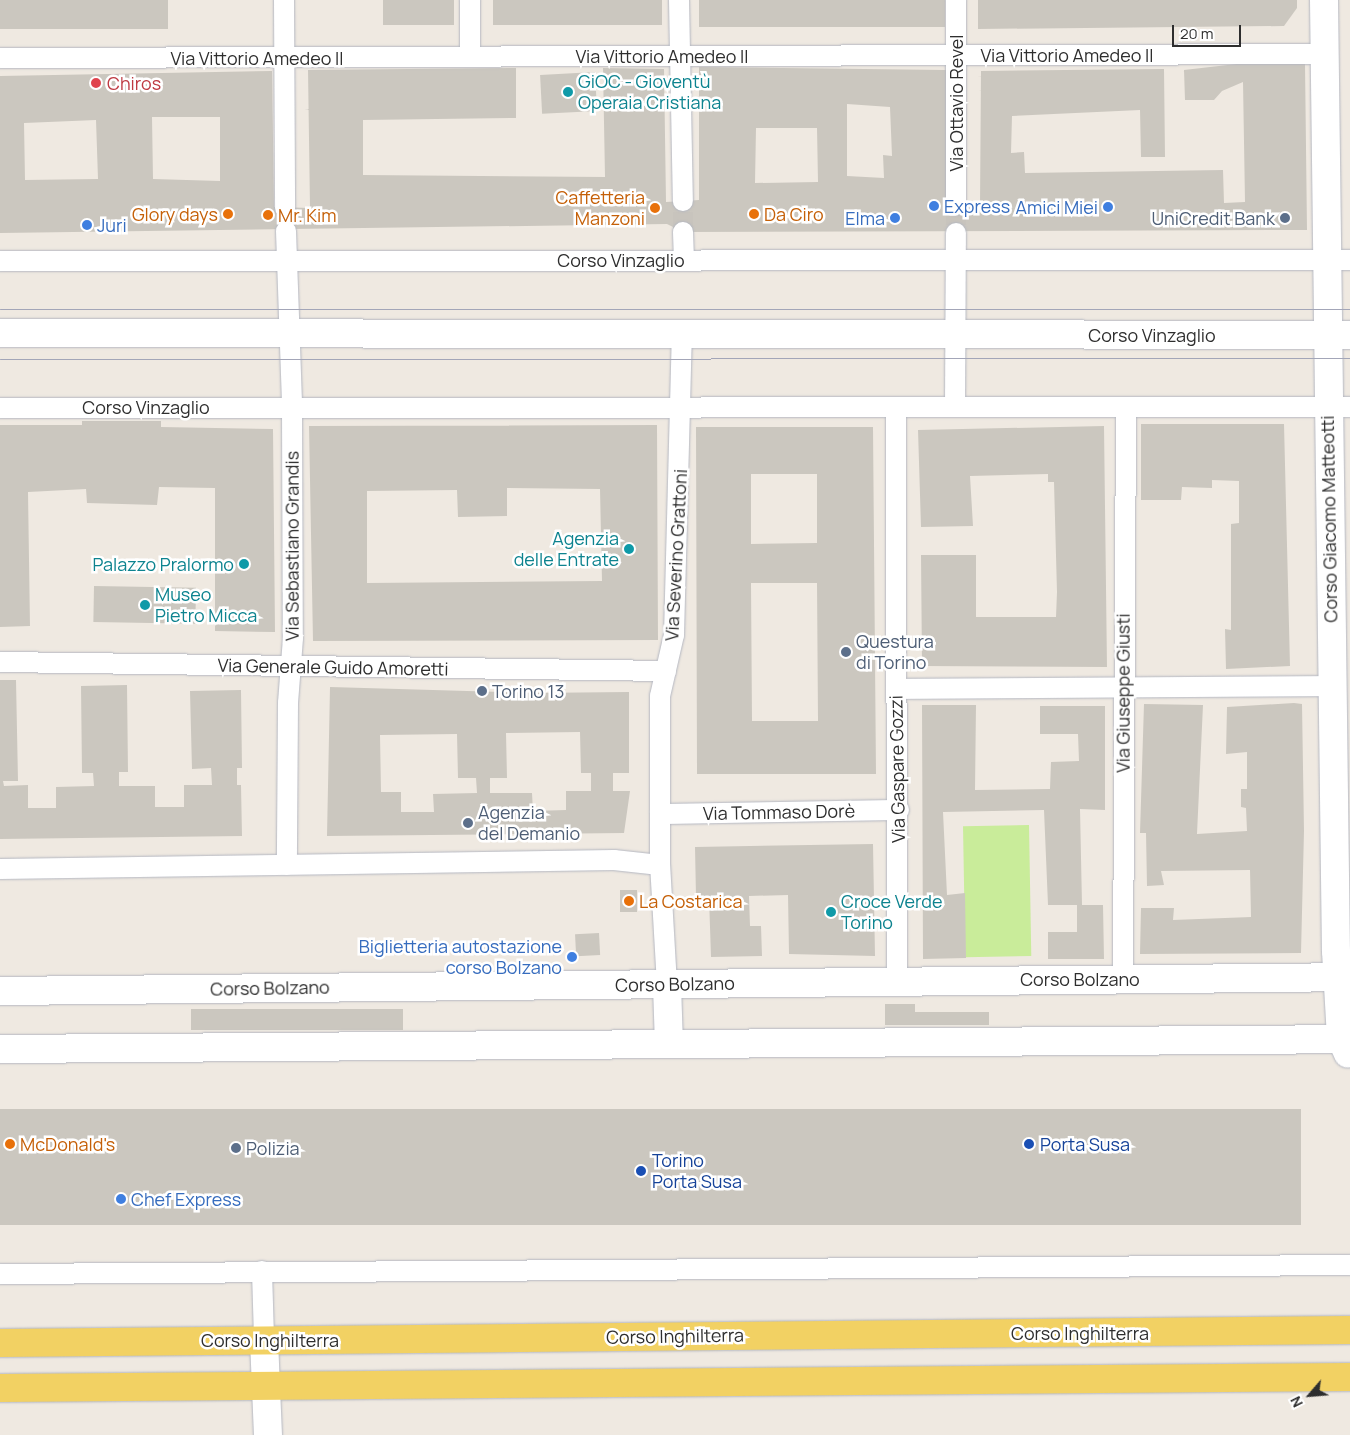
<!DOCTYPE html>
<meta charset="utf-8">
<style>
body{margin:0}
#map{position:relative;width:1350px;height:1435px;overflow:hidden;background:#efe9e1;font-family:Manrope,sans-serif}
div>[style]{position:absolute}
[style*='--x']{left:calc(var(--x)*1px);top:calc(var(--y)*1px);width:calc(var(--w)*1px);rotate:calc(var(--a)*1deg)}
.pitch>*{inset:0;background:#c9ec9a;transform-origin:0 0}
.building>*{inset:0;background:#cbc7bf;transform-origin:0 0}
.street-tunnel>*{height:20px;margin-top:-10px;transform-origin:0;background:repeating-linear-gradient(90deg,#c8c4bd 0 20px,transparent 0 30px)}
.roads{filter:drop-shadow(0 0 1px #b4b7c1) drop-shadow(0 0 1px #b4b7c1)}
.street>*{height:20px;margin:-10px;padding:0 10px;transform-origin:10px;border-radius:10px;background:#fff}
.secondary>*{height:28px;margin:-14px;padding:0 14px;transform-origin:14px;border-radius:14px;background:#fff}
.primary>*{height:28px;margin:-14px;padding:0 14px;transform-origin:14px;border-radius:14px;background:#f2d163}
.tram>*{height:1px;margin:-0.5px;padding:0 0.5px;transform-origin:0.5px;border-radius:0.5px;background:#a3a6b8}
.dots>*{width:14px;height:14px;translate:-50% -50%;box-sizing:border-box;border:2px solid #fff;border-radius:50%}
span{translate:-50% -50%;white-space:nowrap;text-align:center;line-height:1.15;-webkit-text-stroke:5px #fff;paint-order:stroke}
.street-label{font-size:18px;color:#2e2e2e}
.culture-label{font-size:18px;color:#0d838f}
.left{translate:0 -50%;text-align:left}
.right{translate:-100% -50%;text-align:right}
.health-label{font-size:18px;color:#be3a42}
.food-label{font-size:18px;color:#c56008}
.shop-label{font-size:18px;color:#366cbe}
.service-label{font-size:18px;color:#4e5e75}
.transit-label{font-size:18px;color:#164399}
.north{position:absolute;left:1285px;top:1370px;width:50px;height:50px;-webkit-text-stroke:4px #fff;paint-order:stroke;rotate:243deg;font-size:14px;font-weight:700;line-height:20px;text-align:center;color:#2e2e2e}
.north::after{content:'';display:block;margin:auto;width:18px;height:22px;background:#2e2e2e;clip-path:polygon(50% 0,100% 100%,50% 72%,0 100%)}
.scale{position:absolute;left:1172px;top:25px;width:69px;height:22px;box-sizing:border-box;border:2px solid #2e2e2e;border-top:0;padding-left:6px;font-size:15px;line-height:18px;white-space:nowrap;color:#2e2e2e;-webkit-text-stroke:4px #fff;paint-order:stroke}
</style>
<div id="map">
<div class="pitch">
<i style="left:1029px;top:825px;width:131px;height:66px;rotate:89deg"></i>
</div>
<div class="building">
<i style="left:0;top:0;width:168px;height:29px"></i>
<i style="left:383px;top:0;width:71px;height:25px"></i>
<i style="left:493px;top:0;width:169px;height:25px"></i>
<i style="left:699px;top:0;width:246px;height:27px"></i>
<i style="clip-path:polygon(978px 0,1297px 0,1297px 8px,1284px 26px,978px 29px)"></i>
<i style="clip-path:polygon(evenodd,1245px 63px,1305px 64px,1307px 230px,683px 232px,667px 224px,0 233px,0 76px,272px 71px,274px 207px,310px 208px,308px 70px,516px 68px,516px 118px,363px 120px,363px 175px,605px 177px,603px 68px,664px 69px,666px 202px,699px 200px,699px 67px,946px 70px,948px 206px,980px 205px,981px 71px,1164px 69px,1165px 157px,1141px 157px,1140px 110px,1012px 116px,1011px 153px,1024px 152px,1025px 173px,1223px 170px,1224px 203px,1245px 202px,1243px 82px,1222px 91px,1214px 100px,1185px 100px,1184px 70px,1245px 63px,847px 104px,890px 107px,892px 156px,883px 155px,884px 178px,847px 176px,847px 104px,1245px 63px,152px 117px,220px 117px,220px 181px,153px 179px,152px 117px,1245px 63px,96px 120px,98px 179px,25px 180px,24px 123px,96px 120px,1245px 63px,756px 128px,817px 128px,818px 182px,755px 183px,756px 128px)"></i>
<i style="left:595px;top:72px;width:39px;height:55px;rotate:87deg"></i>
<i style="clip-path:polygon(82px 421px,161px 421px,161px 427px,273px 429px,275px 632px,215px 631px,215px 488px,159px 487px,157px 505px,87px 503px,86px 489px,28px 492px,30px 626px,0 627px,0 425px,82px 425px)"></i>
<i style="clip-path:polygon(1141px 424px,1284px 424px,1290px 666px,1226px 669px,1225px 629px,1231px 630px,1231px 524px,1239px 523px,1239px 481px,1212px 480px,1212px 488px,1182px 487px,1181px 500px,1141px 500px)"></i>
<i style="clip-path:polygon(evenodd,657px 425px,658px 640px,313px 641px,309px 426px,657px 425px,507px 488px,600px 489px,602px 581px,367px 583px,367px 491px,457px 490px,458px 517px,507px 516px,507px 488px)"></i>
<i style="clip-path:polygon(1104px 426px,1107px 667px,922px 666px,921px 555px,976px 555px,976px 617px,1056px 617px,1057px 592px,1054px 482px,1048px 482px,1048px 474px,970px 476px,973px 526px,921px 527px,918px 430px)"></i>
<i style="clip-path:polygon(evenodd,696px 427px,873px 427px,876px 774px,697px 774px,696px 427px,751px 474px,817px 474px,817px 543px,751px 544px,751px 474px,696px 427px,751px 583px,817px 583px,818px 721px,752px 721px,751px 583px)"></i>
<i style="left:94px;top:586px;width:102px;height:36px;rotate:1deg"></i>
<i style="clip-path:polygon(0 680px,16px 680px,18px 781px,3px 781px,4px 786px,28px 785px,28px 808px,56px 808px,56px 787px,94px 786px,93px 773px,82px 773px,81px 686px,127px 685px,128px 772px,119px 772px,119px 786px,155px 786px,155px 807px,184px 807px,184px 785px,212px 785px,211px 768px,192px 769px,190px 691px,241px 690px,242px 768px,237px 768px,237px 785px,241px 785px,242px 836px,0 839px)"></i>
<i style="clip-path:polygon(evenodd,330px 687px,531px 693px,629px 692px,629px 773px,613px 773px,613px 791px,630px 791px,624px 833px,327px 836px,330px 687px,580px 732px,581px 773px,591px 773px,591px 791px,566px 791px,566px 810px,533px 811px,532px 793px,490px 793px,490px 778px,507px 778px,506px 733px,580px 732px,330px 687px,457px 734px,458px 778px,476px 778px,477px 793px,433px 794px,434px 812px,401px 812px,401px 792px,381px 792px,380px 735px,457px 734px)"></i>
<i style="clip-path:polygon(1294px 703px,1302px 704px,1304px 831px,1301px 953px,1140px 954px,1141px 908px,1174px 908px,1173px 920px,1251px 917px,1250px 870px,1161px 871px,1164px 885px,1147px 886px,1146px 833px,1140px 833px,1144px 704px,1203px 705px,1197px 834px,1247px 831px,1246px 808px,1241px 807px,1241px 789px,1247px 789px,1247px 752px,1226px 754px,1227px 707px)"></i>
<i style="clip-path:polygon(922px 705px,976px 705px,975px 790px,1050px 789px,1051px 762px,1079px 761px,1078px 734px,1040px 734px,1040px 706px,1105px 706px,1105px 810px,1080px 809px,1082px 905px,1103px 905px,1104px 959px,1048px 959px,1048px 932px,1077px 932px,1077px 905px,1048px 905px,1044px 810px,943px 812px,947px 895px,965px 893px,966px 958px,923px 959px)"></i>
<i style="clip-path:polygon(873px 844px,875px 956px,789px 954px,788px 895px,749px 896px,750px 926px,761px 926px,762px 956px,711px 957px,709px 897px,696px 897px,695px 847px)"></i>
<i style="left:620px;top:890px;width:17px;height:22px"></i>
<i style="left:599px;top:933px;width:22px;height:24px;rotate:87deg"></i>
<i style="clip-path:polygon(885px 1004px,915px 1004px,915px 1012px,989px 1012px,989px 1025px,885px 1025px)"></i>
<i style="left:403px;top:1009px;width:21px;height:212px;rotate:90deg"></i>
<i style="left:1301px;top:1109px;width:116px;height:1301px;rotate:90deg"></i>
</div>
<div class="street-tunnel">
<i style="--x:956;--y:205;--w:28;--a:90"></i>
<i style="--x:683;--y:232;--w:31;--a:-90"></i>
</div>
<div class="roads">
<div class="street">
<i style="--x:284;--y:0;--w:208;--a:89.7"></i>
<i style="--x:679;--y:0;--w:201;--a:88.9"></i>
<i style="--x:470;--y:57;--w:57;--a:-90"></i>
<i style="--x:0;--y:58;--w:1324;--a:-0.17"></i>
<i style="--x:956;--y:205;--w:205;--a:-90"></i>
<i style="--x:286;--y:231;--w:176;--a:88"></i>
<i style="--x:292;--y:407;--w:231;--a:89.8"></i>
<i style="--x:293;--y:638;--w:65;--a:94.4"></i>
<i style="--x:288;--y:703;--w:162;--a:90.4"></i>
<i style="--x:683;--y:232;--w:28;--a:88"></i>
<i style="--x:0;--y:261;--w:1350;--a:-0.04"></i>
<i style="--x:896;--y:407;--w:573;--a:89.9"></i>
<i style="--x:955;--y:407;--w:174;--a:-89.7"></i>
<i style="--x:0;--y:408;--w:1350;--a:-0.04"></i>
<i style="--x:0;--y:662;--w:666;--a:0.77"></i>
<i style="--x:896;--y:689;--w:435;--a:-0.4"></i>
<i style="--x:660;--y:814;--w:239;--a:-1"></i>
<i style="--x:0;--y:869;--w:614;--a:-0.84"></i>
<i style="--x:614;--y:860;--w:46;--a:6.2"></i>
<i style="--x:1123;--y:979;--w:572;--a:-89.7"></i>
<i style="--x:667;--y:985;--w:120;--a:-93.3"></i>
<i style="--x:660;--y:865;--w:169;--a:-90"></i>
<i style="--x:660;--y:696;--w:63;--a:-77.1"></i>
<i style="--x:674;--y:635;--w:301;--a:-88.5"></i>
<i style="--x:262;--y:1271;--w:69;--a:88.3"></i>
<i style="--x:0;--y:1274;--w:1350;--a:-0.38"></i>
</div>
<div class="secondary">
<i style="--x:1324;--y:0;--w:951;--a:89.28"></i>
<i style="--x:1336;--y:951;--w:87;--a:86.7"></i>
<i style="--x:1341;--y:1038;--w:17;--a:66"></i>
<i style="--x:0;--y:333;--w:1350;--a:0.08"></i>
<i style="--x:667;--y:985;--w:59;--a:88.1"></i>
<i style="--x:0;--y:991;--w:1350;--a:-0.59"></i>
<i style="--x:0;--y:1049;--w:1350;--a:-0.42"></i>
<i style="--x:264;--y:1340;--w:95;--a:87.6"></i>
</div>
<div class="primary">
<i style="--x:0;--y:1343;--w:1350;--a:-0.55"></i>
<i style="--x:0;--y:1388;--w:1350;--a:-0.47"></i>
</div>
</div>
<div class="tram">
<i style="--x:0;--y:309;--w:1350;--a:0"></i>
<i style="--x:0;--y:359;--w:1350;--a:-0.04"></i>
</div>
<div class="dots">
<i style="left:96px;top:83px;background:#e0444e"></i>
<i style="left:568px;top:92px;background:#0f9aa8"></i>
<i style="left:934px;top:206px;background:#3f7fe0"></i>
<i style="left:1108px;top:207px;background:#3f7fe0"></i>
<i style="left:655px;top:208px;background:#e8710a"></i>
<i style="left:228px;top:214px;background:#e8710a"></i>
<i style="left:754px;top:214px;background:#e8710a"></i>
<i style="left:268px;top:215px;background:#e8710a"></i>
<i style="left:895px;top:218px;background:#3f7fe0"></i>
<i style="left:1285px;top:218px;background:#5c6f8a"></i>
<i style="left:87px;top:225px;background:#3f7fe0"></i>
<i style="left:629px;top:549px;background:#0f9aa8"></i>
<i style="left:244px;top:564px;background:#0f9aa8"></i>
<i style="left:145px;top:605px;background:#0f9aa8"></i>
<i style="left:846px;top:652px;background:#5c6f8a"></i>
<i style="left:482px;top:691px;background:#5c6f8a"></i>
<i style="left:468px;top:823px;background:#5c6f8a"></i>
<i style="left:629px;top:901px;background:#e8710a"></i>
<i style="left:831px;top:912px;background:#0f9aa8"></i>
<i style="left:572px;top:957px;background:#3f7fe0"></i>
<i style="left:10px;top:1144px;background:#e8710a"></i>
<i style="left:1029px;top:1144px;background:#1a4fb4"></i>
<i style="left:236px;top:1148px;background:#5c6f8a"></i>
<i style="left:641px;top:1171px;background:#1a4fb4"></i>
<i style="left:121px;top:1199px;background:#3f7fe0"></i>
</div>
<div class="street-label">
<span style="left:1067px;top:55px">Via Vittorio Amedeo II</span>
<span style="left:662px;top:56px">Via Vittorio Amedeo II</span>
<span style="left:257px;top:58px">Via Vittorio Amedeo II</span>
<span style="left:956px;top:103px;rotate:-90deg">Via Ottavio Revel</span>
<span style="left:621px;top:260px">Corso Vinzaglio</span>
<span style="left:1152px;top:335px">Corso Vinzaglio</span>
<span style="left:146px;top:407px">Corso Vinzaglio</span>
<span style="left:1329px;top:519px;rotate:-91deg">Corso Giacomo Matteotti</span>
<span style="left:292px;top:546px;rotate:-90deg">Via Sebastiano Grandis</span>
<span style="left:676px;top:555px;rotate:-87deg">Via Severino Grattoni</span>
<span style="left:333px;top:667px;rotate:1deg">Via Generale Guido Amoretti</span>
<span style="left:1123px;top:693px;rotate:-90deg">Via Giuseppe Giusti</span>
<span style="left:897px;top:769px;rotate:-91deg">Via Gaspare Gozzi</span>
<span style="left:779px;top:812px;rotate:-1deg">Via Tommaso Dorè</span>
<span style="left:1080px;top:979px">Corso Bolzano</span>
<span style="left:675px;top:984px;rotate:-1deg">Corso Bolzano</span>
<span style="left:270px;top:988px;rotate:-1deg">Corso Bolzano</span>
<span style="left:1080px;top:1333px">Corso Inghilterra</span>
<span style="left:675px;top:1336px;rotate:-1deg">Corso Inghilterra</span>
<span style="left:270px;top:1340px">Corso Inghilterra</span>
</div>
<div class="culture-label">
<span class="left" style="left:578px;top:92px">GiOC - Gioventù<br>Operaia Cristiana</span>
<span class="right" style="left:619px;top:549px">Agenzia<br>delle Entrate</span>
<span class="right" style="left:234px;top:564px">Palazzo Pralormo</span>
<span class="left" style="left:155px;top:605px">Museo<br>Pietro Micca</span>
<span class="left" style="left:841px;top:912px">Croce Verde<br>Torino</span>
</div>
<div class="health-label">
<span class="left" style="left:107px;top:83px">Chiros</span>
</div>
<div class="food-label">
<span class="right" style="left:645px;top:208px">Caffetteria<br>Manzoni</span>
<span class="right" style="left:218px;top:214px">Glory days</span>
<span class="left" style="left:764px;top:214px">Da Ciro</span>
<span class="left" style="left:278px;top:215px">Mr. Kim</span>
<span class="left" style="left:639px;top:901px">La Costarica</span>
<span class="left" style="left:20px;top:1144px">McDonald's</span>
</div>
<div class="shop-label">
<span class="left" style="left:944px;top:206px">Express</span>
<span class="right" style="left:1098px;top:207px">Amici Miei</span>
<span class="right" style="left:885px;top:218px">Elma</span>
<span class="left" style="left:97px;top:225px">Juri</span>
<span class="right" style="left:562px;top:957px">Biglietteria autostazione<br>corso Bolzano</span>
<span class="left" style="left:131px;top:1199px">Chef Express</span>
</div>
<div class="service-label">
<span class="right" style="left:1275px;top:218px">UniCredit Bank</span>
<span class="left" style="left:856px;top:652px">Questura<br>di Torino</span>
<span class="left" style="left:492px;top:691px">Torino 13</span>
<span class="left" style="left:478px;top:823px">Agenzia<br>del Demanio</span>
<span class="left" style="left:246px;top:1148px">Polizia</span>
</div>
<div class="transit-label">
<span class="left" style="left:1040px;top:1144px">Porta Susa</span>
<span class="left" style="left:652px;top:1171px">Torino<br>Porta Susa</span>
</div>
<div class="north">N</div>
<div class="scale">20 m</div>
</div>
